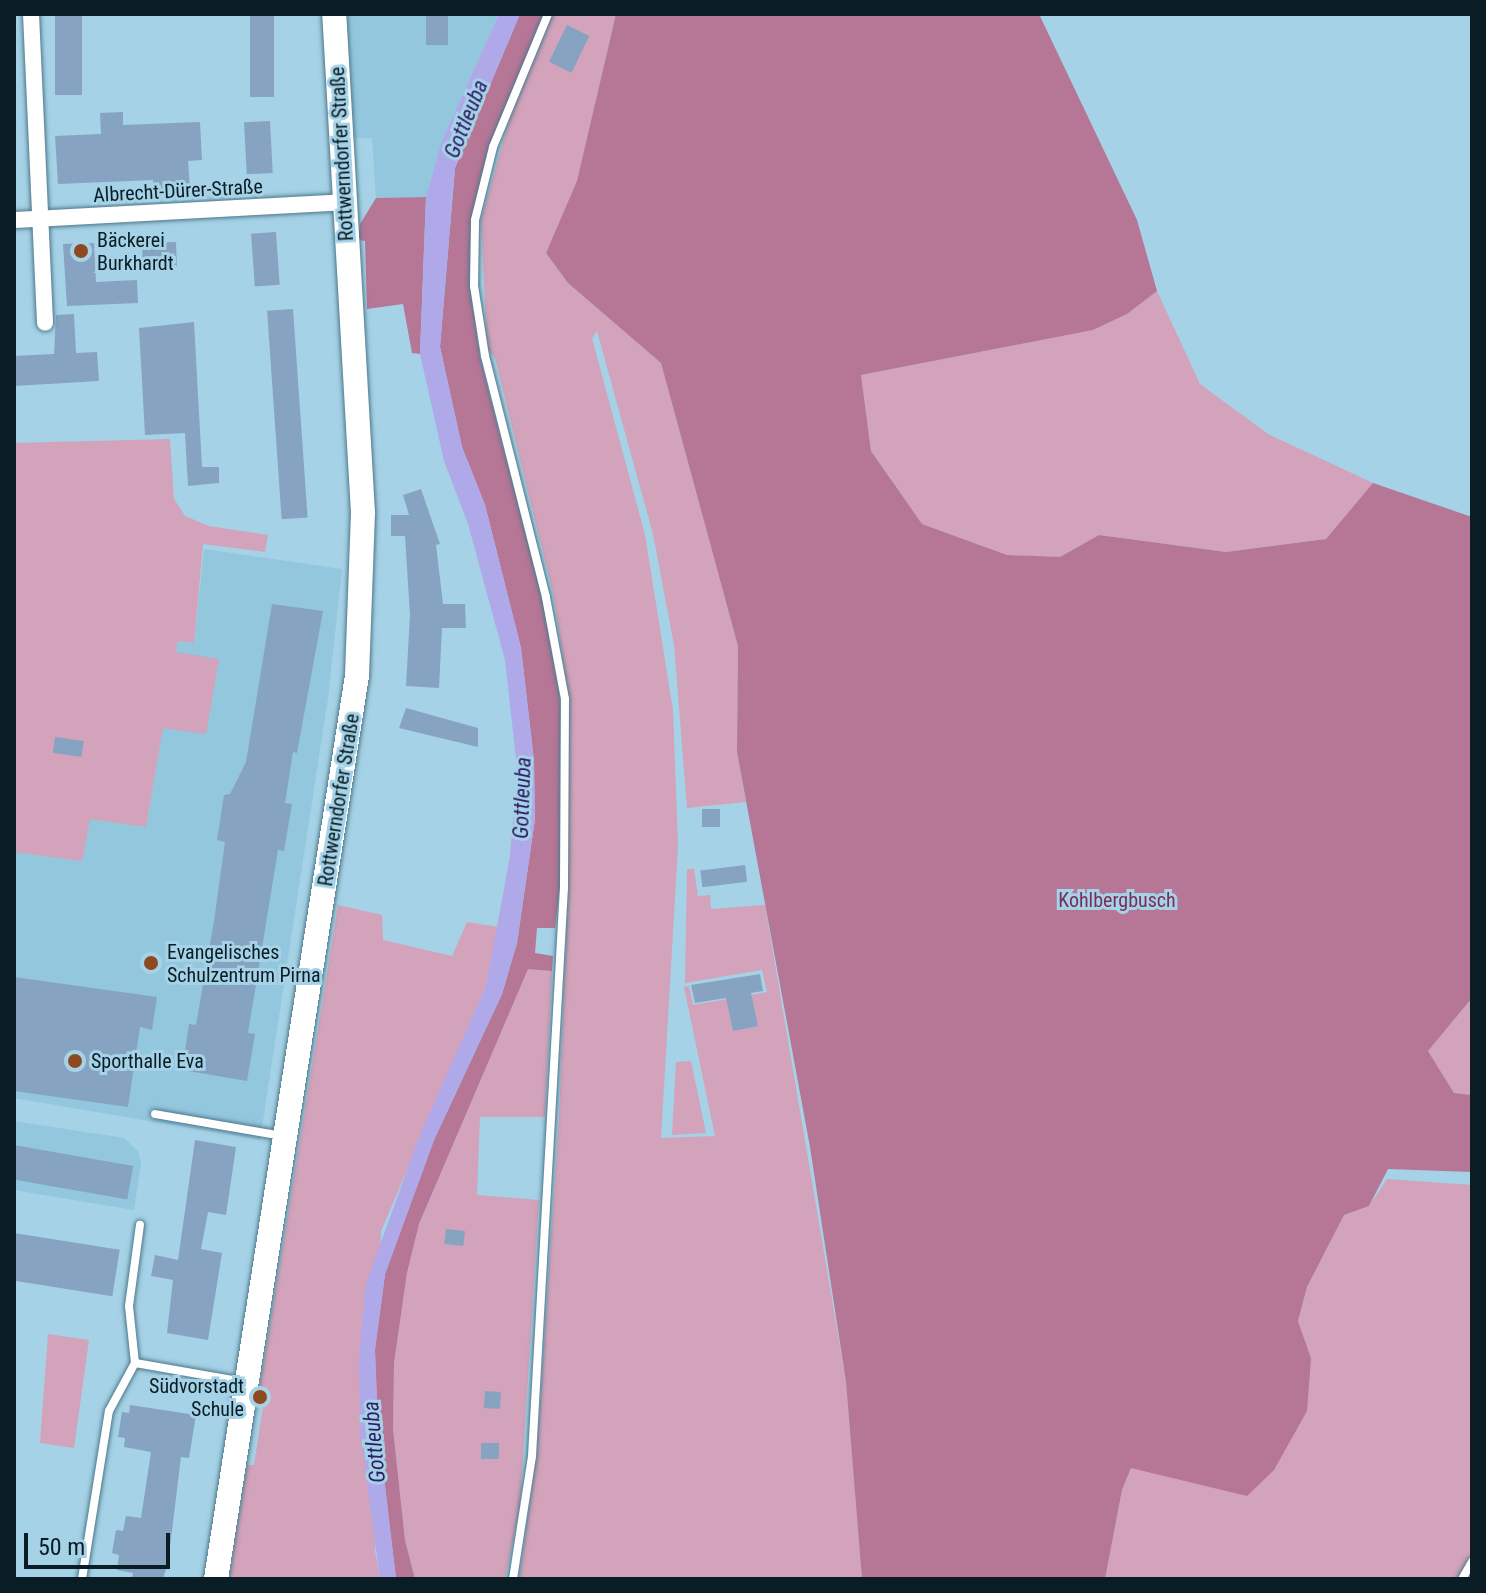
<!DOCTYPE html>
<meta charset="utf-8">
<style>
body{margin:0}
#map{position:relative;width:1486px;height:1593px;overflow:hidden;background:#a5d2e6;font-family:"Roboto Condensed",sans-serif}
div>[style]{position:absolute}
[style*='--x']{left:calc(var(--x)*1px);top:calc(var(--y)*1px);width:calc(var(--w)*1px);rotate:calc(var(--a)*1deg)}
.built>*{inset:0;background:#92c7de}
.green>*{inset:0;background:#d2a3ba}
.forest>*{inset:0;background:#b67696}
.water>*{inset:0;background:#afa9e9}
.building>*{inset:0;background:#86a4c2;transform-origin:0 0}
.roads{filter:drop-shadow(0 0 2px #4e788a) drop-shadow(0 0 2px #4e788a)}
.service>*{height:8px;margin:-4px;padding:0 4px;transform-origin:4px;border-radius:4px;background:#fff}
.minor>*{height:16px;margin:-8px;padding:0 8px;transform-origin:8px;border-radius:8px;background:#fff}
.secondary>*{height:24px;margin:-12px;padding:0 12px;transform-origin:12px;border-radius:12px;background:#fff}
.dots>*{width:22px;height:22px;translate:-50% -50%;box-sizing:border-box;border:4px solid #a5d2e6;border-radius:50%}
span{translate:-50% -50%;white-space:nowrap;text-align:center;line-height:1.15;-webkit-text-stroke:6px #a5d2e6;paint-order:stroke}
.street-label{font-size:20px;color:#0b1d24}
.poi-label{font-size:20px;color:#0b1d24}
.left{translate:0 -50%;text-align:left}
.right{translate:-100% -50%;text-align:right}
.park-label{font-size:20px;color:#7b2c59}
.water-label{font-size:22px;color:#2f1d66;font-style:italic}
.frame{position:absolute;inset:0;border:16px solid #0b1d24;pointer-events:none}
.scale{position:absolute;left:24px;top:1533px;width:146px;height:36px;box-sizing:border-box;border:4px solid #0b1d24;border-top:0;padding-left:10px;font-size:24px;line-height:28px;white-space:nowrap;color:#0b1d24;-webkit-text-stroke:6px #a5d2e6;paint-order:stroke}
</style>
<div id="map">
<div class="built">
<i style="clip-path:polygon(346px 14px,499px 14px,441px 143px,426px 197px,376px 198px,372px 138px,352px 138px)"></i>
<i style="clip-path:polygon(204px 549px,342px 569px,328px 698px,260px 1140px,14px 1098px,14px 807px,146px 827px,178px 641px,194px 643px)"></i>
<i style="clip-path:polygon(14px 1121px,124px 1138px,138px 1151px,141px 1163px,134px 1210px,14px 1190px)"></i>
</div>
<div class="green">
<i style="clip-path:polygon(552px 14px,616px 14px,577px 182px,546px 253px,568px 283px,661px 363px,738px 646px,737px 752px,746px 802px,687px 808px,674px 645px,653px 534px,597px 331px,592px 338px,645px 535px,673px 710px,678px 846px,661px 1138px,715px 1136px,684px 987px,689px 986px,693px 1005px,767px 992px,762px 970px,685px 983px,687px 869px,694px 869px,698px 896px,710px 895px,711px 909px,765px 905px,846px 1382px,862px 1579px,519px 1579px,537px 1450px,559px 1118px,568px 885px,568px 694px,553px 593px,495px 358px,487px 348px,481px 220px,516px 95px)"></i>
<i style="clip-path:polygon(1157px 291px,1200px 384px,1268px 434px,1373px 483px,1326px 539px,1226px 552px,1099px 535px,1060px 557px,1007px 555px,922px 524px,871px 451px,861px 375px,1093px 330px,1127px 314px)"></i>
<i style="clip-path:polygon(170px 439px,174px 499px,185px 516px,209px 526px,268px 535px,265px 552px,203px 544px,194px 643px,178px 641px,176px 652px,219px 659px,206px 734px,163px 728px,146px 827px,90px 819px,82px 861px,14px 852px,14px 443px)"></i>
<i style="clip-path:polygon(338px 905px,382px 915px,383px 940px,452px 956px,467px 922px,499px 927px,486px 986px,381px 1231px,375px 1551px,380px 1579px,229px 1579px,247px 1465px,254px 1465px,265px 1394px,259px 1393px)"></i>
<i style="clip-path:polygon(528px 968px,552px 971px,545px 1117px,480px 1117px,477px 1195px,539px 1200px,520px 1507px,505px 1579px,415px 1579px,405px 1540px,393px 1429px,394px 1363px,407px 1273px,419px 1224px)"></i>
<i style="clip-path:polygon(1472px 998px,1472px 1095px,1454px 1093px,1428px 1051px)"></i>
<i style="clip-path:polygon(691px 1061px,706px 1133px,672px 1135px,676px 1062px)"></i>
<i style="clip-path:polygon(1387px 1179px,1472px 1185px,1472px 1579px,1105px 1579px,1122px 1490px,1131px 1468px,1184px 1477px,1311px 1358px,1298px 1321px,1307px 1287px,1344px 1215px,1369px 1206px)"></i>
<i style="clip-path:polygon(48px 1334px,89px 1340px,74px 1448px,40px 1443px)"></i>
</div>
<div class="forest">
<i style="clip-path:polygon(520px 14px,544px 14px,489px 147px,471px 222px,470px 287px,480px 357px,543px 601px,560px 699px,560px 886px,555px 928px,537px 928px,535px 953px,553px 956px,552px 971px,528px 969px,419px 1224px,407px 1273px,394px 1363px,393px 1429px,405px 1540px,415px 1579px,396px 1579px,378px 1427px,375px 1350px,385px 1274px,434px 1140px,502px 994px,517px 943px,535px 819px,534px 761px,521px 648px,485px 505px,462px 447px,440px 347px,455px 168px)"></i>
<i style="clip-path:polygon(616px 14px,1039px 14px,1137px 220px,1157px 291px,1127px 314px,1093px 330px,861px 375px,871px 451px,922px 524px,1007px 555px,1060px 557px,1099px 535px,1226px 552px,1326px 539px,1373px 483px,1472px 517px,1472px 998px,1428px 1051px,1454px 1093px,1472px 1095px,1472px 1172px,1388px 1169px,1369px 1206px,1344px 1215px,1307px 1287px,1298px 1321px,1311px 1358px,1307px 1411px,1274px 1470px,1247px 1496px,1131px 1468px,1122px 1490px,1105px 1579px,862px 1579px,846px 1382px,810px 1147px,737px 752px,738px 646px,661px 363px,568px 283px,546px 253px,577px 181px)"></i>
<i style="clip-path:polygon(426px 197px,420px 354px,412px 353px,403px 304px,367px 309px,365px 241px,358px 240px,360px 224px,376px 198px)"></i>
</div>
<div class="water">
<i style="clip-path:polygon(499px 14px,520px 14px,455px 168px,440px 347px,462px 447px,485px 505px,521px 648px,534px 762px,535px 819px,517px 943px,502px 994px,434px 1140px,385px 1274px,375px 1350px,378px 1427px,396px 1579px,380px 1579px,360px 1433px,359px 1357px,366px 1284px,419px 1137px,486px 986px,510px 856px,517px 768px,505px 660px,468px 524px,444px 461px,420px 354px,426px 197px,441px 143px)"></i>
</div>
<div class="building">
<i style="left:55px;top:14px;width:27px;height:81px"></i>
<i style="left:250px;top:14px;width:24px;height:83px"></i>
<i style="left:426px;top:14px;width:22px;height:31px"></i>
<i style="left:567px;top:25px;width:25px;height:41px;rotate:26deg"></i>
<i style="clip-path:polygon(123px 112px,123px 125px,200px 122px,202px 160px,188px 161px,190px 189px,153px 191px,153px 180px,58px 184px,55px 136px,101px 134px,100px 113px)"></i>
<i style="left:270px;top:121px;width:52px;height:26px;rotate:87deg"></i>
<i style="left:276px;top:232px;width:53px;height:25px;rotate:86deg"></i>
<i style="left:176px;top:242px;width:24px;height:34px;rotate:88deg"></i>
<i style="clip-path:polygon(94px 243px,96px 282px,137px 280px,138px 303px,67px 306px,63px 244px)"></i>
<i style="left:293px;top:309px;width:209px;height:26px;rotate:86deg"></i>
<i style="clip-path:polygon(74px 314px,76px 353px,97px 352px,99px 381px,14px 386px,14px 356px,54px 354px,56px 315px)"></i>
<i style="clip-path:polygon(194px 322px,202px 467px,219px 467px,219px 483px,188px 486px,185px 433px,145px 435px,139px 328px)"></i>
<i style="clip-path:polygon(421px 489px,440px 544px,436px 545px,443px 604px,465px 604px,466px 628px,442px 628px,439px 688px,406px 686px,410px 615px,405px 536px,391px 536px,391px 515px,409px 515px,403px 495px)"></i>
<i style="clip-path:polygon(272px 604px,323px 611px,297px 753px,293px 752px,285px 803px,292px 804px,284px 851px,278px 850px,248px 1033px,255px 1034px,247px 1081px,182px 1070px,189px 1024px,196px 1025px,214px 921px,225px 842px,217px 840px,224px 795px,230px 794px,246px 762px)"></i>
<i style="clip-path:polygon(406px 708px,478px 728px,478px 747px,399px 728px)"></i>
<i style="left:55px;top:737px;width:29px;height:16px;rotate:8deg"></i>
<i style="left:702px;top:809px;width:18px;height:18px"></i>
<i style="left:745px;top:865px;width:17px;height:45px;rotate:83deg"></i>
<i style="clip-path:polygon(760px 974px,763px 991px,751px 993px,758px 1026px,733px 1031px,726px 998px,695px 1003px,691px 985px)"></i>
<i style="clip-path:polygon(14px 977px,157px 997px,152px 1030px,140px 1027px,128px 1107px,14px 1091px)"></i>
<i style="clip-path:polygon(195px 1140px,236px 1147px,226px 1215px,208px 1212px,201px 1249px,222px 1253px,208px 1340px,167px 1333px,173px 1280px,151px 1276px,155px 1255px,178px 1260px)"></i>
<i style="left:14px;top:1145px;width:121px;height:34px;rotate:10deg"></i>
<i style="left:446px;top:1229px;width:19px;height:15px;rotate:6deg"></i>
<i style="left:14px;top:1233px;width:107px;height:47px;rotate:9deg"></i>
<i style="left:485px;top:1391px;width:16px;height:17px;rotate:4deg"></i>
<i style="clip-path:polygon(130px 1405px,196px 1415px,189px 1458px,181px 1457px,168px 1563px,163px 1578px,157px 1579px,132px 1579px,133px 1573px,117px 1570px,119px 1555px,112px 1553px,116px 1530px,123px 1531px,126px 1516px,141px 1518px,151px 1452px,124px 1447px,125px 1438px,118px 1437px,122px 1412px,129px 1413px)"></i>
<i style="left:481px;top:1443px;width:18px;height:16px"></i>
</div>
<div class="roads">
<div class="service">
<i style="--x:155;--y:1114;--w:130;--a:9.8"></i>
<i style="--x:135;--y:1363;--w:57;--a:-96"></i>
<i style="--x:129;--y:1306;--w:82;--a:-82.3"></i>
<i style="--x:82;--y:1579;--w:170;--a:-80.9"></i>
<i style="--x:109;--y:1411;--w:55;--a:-61.6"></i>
<i style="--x:135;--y:1363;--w:111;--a:9.9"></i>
<i style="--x:513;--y:1579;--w:124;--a:-81.2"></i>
<i style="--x:532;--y:1456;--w:569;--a:-86.78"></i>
<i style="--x:564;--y:888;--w:189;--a:-89.7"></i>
<i style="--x:565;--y:699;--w:104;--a:-100.6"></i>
<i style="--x:546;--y:597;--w:249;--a:-104.2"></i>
<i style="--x:485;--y:356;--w:71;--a:-98.9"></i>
<i style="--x:474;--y:286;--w:66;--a:-89.1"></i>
<i style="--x:475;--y:220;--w:75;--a:-76.1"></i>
<i style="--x:493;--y:147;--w:144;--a:-67.5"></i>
<i style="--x:1462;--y:1579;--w:20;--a:-60"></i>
</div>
<div class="minor">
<i style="--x:31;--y:14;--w:309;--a:87.4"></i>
<i style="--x:14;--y:220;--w:331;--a:-3.1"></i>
</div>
<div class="secondary">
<i style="--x:216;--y:1579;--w:914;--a:-81.13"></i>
<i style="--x:357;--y:676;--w:163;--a:-87.9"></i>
<i style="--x:363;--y:513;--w:500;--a:-93.3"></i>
</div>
</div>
<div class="dots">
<i style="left:81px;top:251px;background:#8e4920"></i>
<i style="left:151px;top:963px;background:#8e4920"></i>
<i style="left:75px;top:1061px;background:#8e4920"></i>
<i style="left:260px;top:1397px;background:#8e4920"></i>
</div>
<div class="street-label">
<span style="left:342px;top:154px;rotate:-93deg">Rottwerndorfer Straße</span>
<span style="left:178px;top:191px;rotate:-3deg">Albrecht-Dürer-Straße</span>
<span style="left:339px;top:800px;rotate:-81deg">Rottwerndorfer Straße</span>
</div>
<div class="poi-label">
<span class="left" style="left:97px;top:252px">Bäckerei<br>Burkhardt</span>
<span class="left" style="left:167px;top:964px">Evangelisches<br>Schulzentrum Pirna</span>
<span class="left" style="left:91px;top:1061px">Sporthalle Eva</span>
<span class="right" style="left:244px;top:1398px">Südvorstadt<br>Schule</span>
</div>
<div class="park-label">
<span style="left:1117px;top:900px">Kohlbergbusch</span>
</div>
<div class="water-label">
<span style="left:466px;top:119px;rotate:-68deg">Gottleuba</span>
<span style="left:522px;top:798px;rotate:-88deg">Gottleuba</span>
<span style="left:374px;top:1442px;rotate:-95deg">Gottleuba</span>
</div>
<div class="frame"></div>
<div class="scale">50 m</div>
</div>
